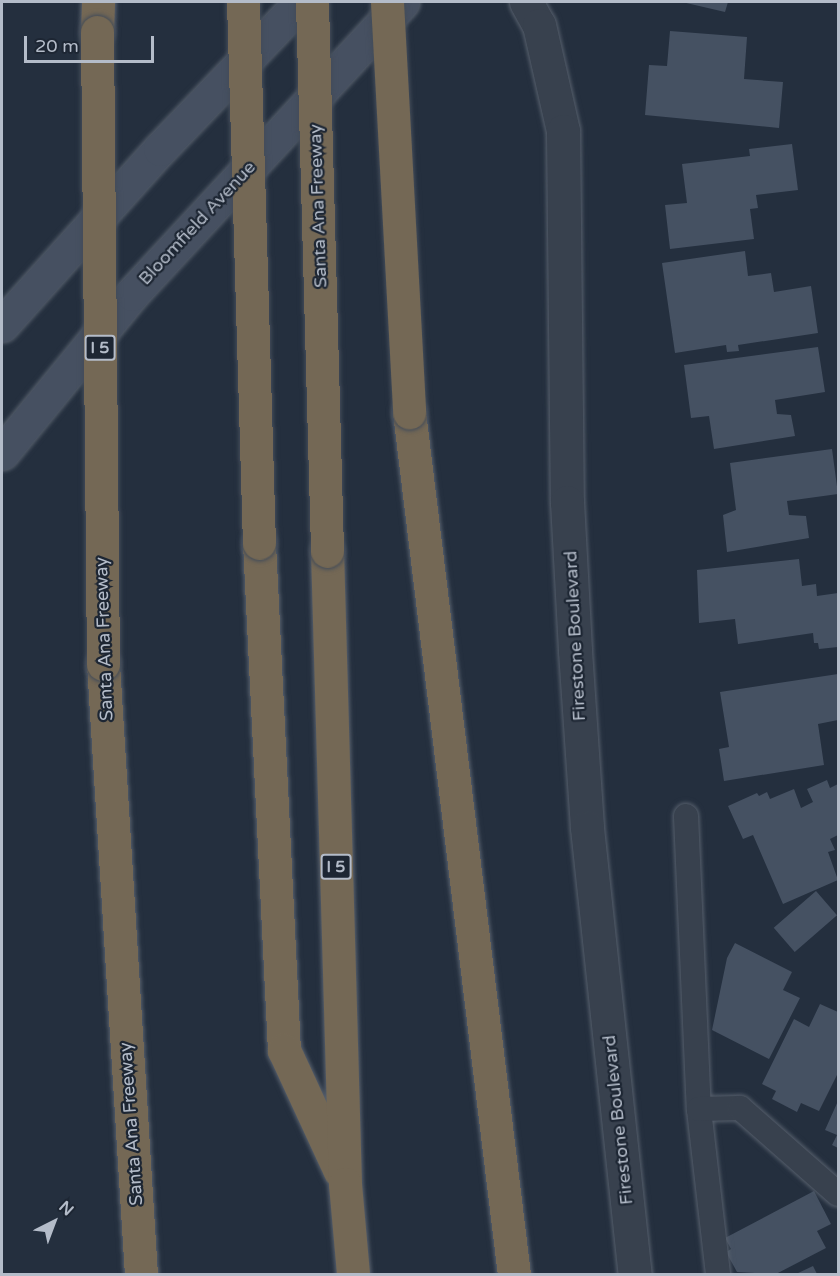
<!DOCTYPE html>
<style>
body{margin:0}
#map{position:relative;width:840px;height:1276px;overflow:hidden;background:#242f3e;font-family:"Varela Round",sans-serif}
div>[style]{position:absolute}
[style*='--x']{left:calc(var(--x)*1px);top:calc(var(--y)*1px);width:calc(var(--w)*1px);rotate:calc(var(--a)*1deg)}
.building>*{inset:0;background:#455162;transform-origin:0 0}
.roads{filter:drop-shadow(0 0 2px #565f6c) drop-shadow(0 0 2px #565f6c)}
.service>*{height:24px;margin:-12px;padding:0 12px;transform-origin:12px;border-radius:12px;background:#38414e}
.tertiary>*{height:33px;margin:-16.5px;padding:0 16.5px;transform-origin:16.5px;border-radius:16.5px;background:#38414e}
.secondary>*{height:33px;margin:-16.5px;padding:0 16.5px;transform-origin:16.5px;border-radius:16.5px;background:#465061}
.motorway>*{height:33px;margin:-16.5px;padding:0 16.5px;transform-origin:16.5px;border-radius:16.5px;background:#746855}
.bridges{filter:drop-shadow(0 0 2px #434c59) drop-shadow(0 0 2px #434c59)}
.motorway-bridge>*{height:33px;margin:-16.5px;padding:0 16.5px;transform-origin:16.5px;border-radius:16.5px;background:#746855}
span{translate:-50% -50%;white-space:nowrap;text-align:center;line-height:1.15;-webkit-text-stroke:4.5px #1d2633;paint-order:stroke}
.shield-label span{padding:2px 4px;background:#1d2633;border:2px solid;border-radius:4px;-webkit-text-stroke-width:0}
.shield-label{font-size:16px;color:#b4bcc9;font-weight:700}
.street-label{font-size:18px;color:#b4bcc9}
.frame{position:absolute;inset:0;border:3px solid #b4bcc9;pointer-events:none}
.north{position:absolute;left:24px;top:1192px;width:60px;height:60px;-webkit-text-stroke:4px #1d2633;paint-order:stroke;rotate:42deg;font-size:16px;font-weight:700;line-height:24px;text-align:center;color:#b4bcc9}
.north::after{content:'';display:block;margin:auto;width:21px;height:27px;background:#b4bcc9;clip-path:polygon(50% 0,100% 100%,50% 72%,0 100%)}
.scale{position:absolute;left:24px;top:36px;width:130px;height:27px;box-sizing:border-box;border:3px solid #b4bcc9;border-top:0;padding-left:8px;font-size:18px;line-height:21px;white-space:nowrap;color:#b4bcc9;-webkit-text-stroke:4px #1d2633;paint-order:stroke}
</style>
<div id="map">
<div class="building">
<i style="clip-path:polygon(682px 2px,728px 2px,725px 12px)"></i>
<i style="clip-path:polygon(670px 31px,747px 37px,744px 79px,783px 82px,779px 128px,645px 115px,649px 65px,667px 66px)"></i>
<i style="clip-path:polygon(792px 144px,798px 190px,756px 195px,758px 208px,750px 209px,754px 239px,670px 249px,665px 205px,687px 203px,682px 164px,750px 156px,749px 149px)"></i>
<i style="clip-path:polygon(745px 251px,748px 276px,771px 273px,774px 292px,811px 286px,818px 333px,738px 345px,739px 351px,727px 352px,726px 345px,675px 353px,662px 263px)"></i>
<i style="clip-path:polygon(818px 347px,825px 392px,775px 400px,777px 414px,791px 415px,795px 436px,714px 449px,709px 416px,691px 418px,684px 365px)"></i>
<i style="clip-path:polygon(832px 449px,838px 494px,787px 501px,789px 515px,806px 516px,809px 538px,727px 552px,723px 515px,736px 510px,730px 463px)"></i>
<i style="clip-path:polygon(799px 559px,802px 586px,816px 584px,817px 596px,838px 593px,838px 647px,819px 649px,818px 643px,814px 643px,813px 633px,738px 644px,735px 619px,699px 623px,697px 570px)"></i>
<i style="clip-path:polygon(838px 674px,838px 720px,818px 724px,824px 765px,724px 781px,719px 749px,729px 747px,720px 692px)"></i>
<i style="clip-path:polygon(827px 780px,830px 788px,838px 784px,838px 835px,830px 839px,835px 850px,828px 852px,838px 880px,783px 904px,753px 835px,743px 839px,728px 806px,757px 793px,759px 796px,767px 792px,770px 799px,794px 789px,801px 808px,813px 802px,807px 789px)"></i>
<i style="left:816px;top:891px;width:32px;height:56px;rotate:49deg"></i>
<i style="clip-path:polygon(735px 943px,792px 972px,783px 990px,800px 998px,769px 1059px,712px 1030px,727px 958px)"></i>
<i style="clip-path:polygon(820px 1004px,838px 1012px,838px 1073px,819px 1111px,801px 1103px,797px 1112px,772px 1099px,776px 1091px,762px 1084px,794px 1019px,809px 1027px)"></i>
<i style="clip-path:polygon(838px 1101px,838px 1148px,832px 1145px,837px 1135px,825px 1130px)"></i>
<i style="clip-path:polygon(814px 1191px,831px 1224px,817px 1231px,826px 1248px,776px 1274px,737px 1272px,726px 1252px,731px 1249px,725px 1238px)"></i>
<i style="clip-path:polygon(813px 1266px,817px 1274px,796px 1274px)"></i>
</div>
<div class="roads">
<div class="service">
<i style="--x:686;--y:816;--w:293;--a:87.5"></i>
<i style="--x:718;--y:1274;--w:166;--a:-96.6"></i>
<i style="--x:699;--y:1109;--w:41;--a:-1.4"></i>
<i style="--x:740;--y:1108;--w:130;--a:41.3"></i>
</div>
<div class="tertiary">
<i style="--x:526;--y:2;--w:26;--a:61"></i>
<i style="--x:539;--y:25;--w:109;--a:77.2"></i>
<i style="--x:563;--y:131;--w:371;--a:89.4"></i>
<i style="--x:567;--y:502;--w:149;--a:86.9"></i>
<i style="--x:575;--y:651;--w:177;--a:86.1"></i>
<i style="--x:587;--y:828;--w:449;--a:83.9"></i>
</div>
<div class="secondary">
<i style="--x:2;--y:325;--w:237;--a:-48.1"></i>
<i style="--x:160;--y:149;--w:204;--a:-46.2"></i>
<i style="--x:2;--y:453;--w:205;--a:-50.7"></i>
<i style="--x:132;--y:294;--w:398;--a:-47.2"></i>
</div>
<div class="motorway">
<i style="--x:97;--y:32;--w:30;--a:-88"></i>
<i style="--x:409;--y:412;--w:868;--a:83.06"></i>
<i style="--x:259;--y:543;--w:508;--a:87.18"></i>
<i style="--x:284;--y:1050;--w:133;--a:65.2"></i>
<i style="--x:327;--y:551;--w:633;--a:88.37"></i>
<i style="--x:345;--y:1184;--w:90;--a:84.9"></i>
<i style="--x:103;--y:664;--w:611;--a:86.44"></i>
</div>
</div>
<div class="bridges">
<div class="motorway-bridge">
<i style="--x:243;--y:2;--w:541;--a:88.31"></i>
<i style="--x:312;--y:2;--w:549;--a:88.43"></i>
<i style="--x:387;--y:2;--w:411;--a:86.9"></i>
<i style="--x:97;--y:32;--w:632;--a:89.46"></i>
</div>
</div>
<div class="shield-label">
<span style="left:100px;top:348px">I 5</span>
<span style="left:336px;top:867px">I 5</span>
</div>
<div class="street-label">
<span style="left:318px;top:206px;rotate:-92deg">Santa Ana Freeway</span>
<span style="left:197px;top:223px;rotate:-47deg">Bloomfield Avenue</span>
<span style="left:575px;top:636px;rotate:-93deg">Firestone Boulevard</span>
<span style="left:104px;top:639px;rotate:-92deg">Santa Ana Freeway</span>
<span style="left:618px;top:1120px;rotate:-96deg">Firestone Boulevard</span>
<span style="left:131px;top:1124px;rotate:-94deg">Santa Ana Freeway</span>
</div>
<div class="frame"></div>
<div class="north">N</div>
<div class="scale">20 m</div>
</div>
